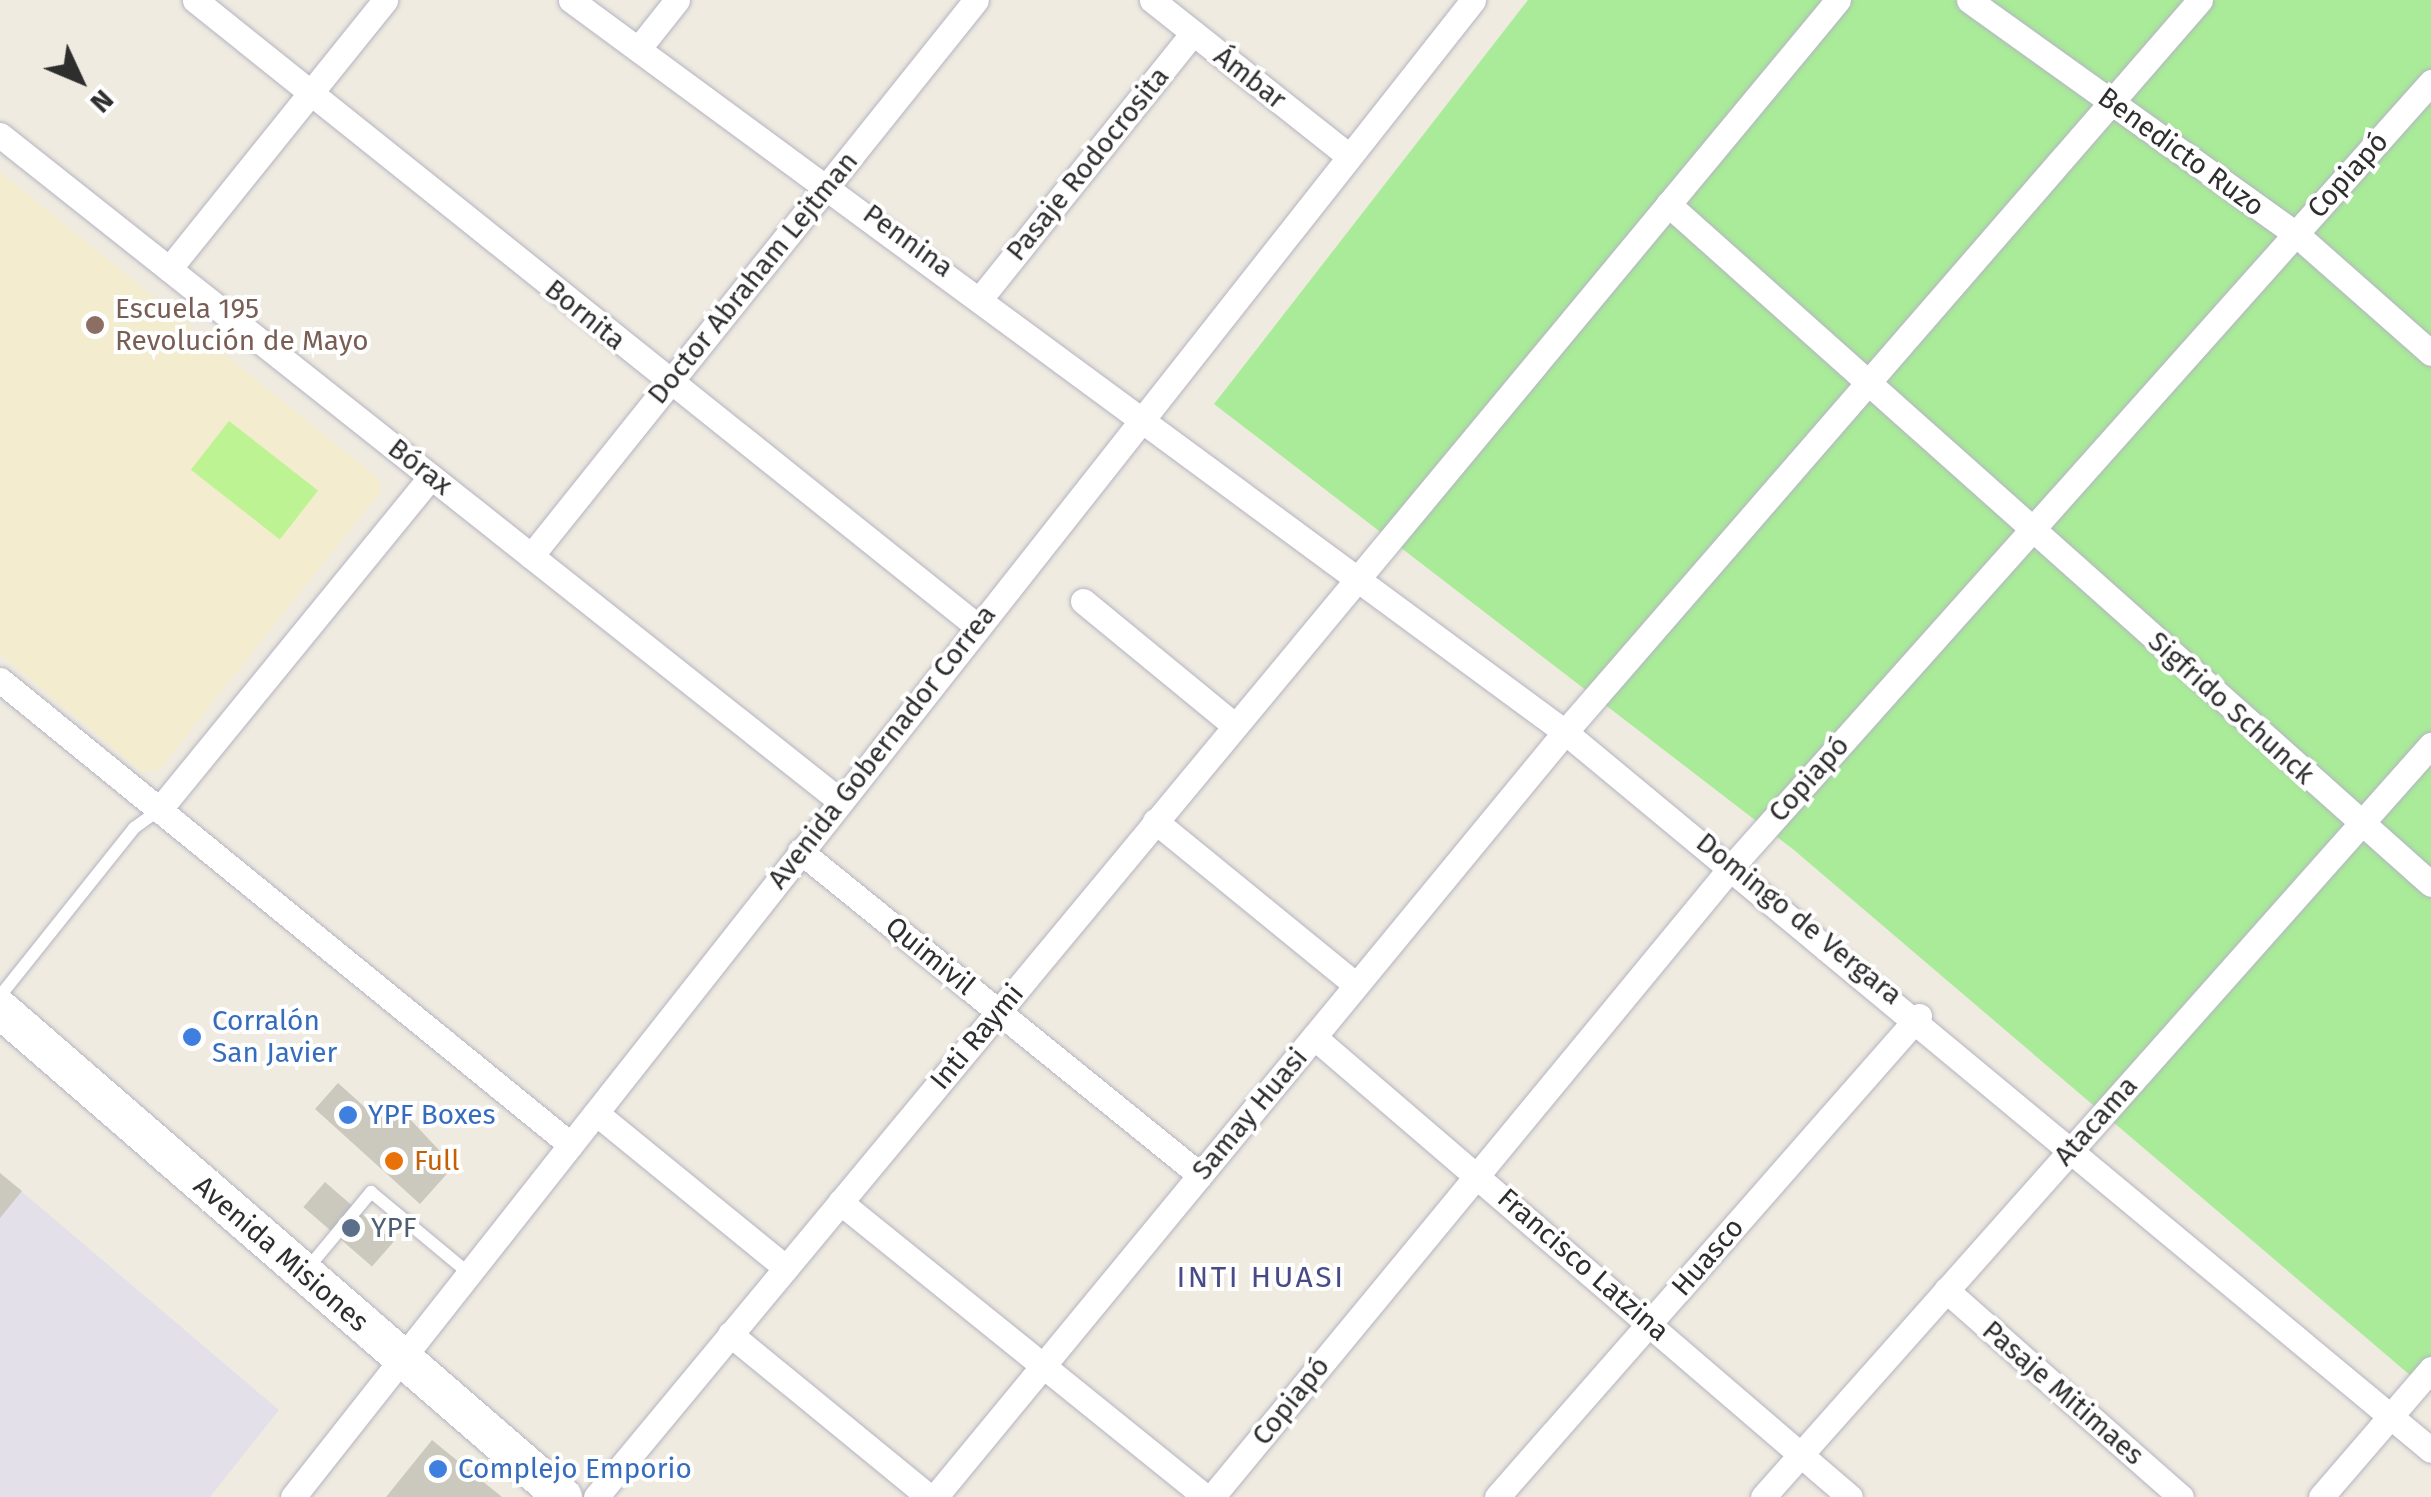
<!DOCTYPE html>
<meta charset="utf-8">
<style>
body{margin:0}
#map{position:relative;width:2431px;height:1497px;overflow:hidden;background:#f0ebe0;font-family:"Fira Sans",sans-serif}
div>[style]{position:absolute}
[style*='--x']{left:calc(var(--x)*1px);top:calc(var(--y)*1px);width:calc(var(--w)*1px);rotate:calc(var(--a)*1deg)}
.industrial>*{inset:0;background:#e4e0e9}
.education>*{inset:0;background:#f3ecce}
.green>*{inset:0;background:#a9eb98}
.pitch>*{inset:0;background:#bef393;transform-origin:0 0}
.building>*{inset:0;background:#cbc9be;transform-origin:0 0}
.roads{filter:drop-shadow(0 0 2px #b4b4c2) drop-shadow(0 0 2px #b4b4c2)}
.service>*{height:12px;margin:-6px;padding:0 6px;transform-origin:6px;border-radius:6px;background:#fff}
.minor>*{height:25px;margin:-12.5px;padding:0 12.5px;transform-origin:12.5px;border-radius:12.5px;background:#fff}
.secondary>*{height:38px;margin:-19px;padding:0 19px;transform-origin:19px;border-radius:19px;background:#fff}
.dots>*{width:28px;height:28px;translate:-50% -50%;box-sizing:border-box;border:5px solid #fff;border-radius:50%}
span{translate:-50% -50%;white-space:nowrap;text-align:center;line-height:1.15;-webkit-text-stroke:8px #fff;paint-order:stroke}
.street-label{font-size:28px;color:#2e2e2e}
.education-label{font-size:28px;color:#785e54}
.left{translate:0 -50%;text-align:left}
.shop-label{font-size:28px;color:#366cbe}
.food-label{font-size:28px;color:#c56008}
.service-label{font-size:28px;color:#4e5e75}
.neighbourhood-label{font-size:30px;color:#484b85;letter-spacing:2.5px}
.north{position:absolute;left:30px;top:30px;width:100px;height:100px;-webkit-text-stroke:8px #fff;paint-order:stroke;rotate:134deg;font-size:28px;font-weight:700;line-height:40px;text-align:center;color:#2e2e2e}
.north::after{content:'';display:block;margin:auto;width:35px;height:45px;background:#2e2e2e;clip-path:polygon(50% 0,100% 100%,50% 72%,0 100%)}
</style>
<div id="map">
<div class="industrial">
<i style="clip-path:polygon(0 1173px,279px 1410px,210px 1497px,0 1497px)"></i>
</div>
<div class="education">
<i style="clip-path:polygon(0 172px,379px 479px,381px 491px,159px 770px,142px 772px,0 654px)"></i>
</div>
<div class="green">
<i style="clip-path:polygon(1528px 0,2431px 0,2431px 1393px,1794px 850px,1214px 404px)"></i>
</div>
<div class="pitch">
<i style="left:229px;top:421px;width:113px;height:62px;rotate:38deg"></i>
</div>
<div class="building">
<i style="clip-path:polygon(338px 1083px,378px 1119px,389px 1107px,408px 1117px,454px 1166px,420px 1204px,315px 1109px)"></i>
<i style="clip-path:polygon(0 1173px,22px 1191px,0 1218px)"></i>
<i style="left:325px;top:1182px;width:91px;height:33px;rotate:41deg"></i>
<i style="clip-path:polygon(432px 1440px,502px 1497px,386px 1497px)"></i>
</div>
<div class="roads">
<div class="service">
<i style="--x:0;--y:996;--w:215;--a:-51.4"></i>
<i style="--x:134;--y:828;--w:31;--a:-36"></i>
<i style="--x:308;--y:1268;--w:99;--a:-50.3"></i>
<i style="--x:371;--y:1192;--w:130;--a:39.7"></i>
</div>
<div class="minor">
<i style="--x:195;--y:0;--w:1002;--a:38.68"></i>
<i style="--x:571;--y:0;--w:1234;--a:36.37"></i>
<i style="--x:1565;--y:732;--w:1125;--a:39.66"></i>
<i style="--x:1152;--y:0;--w:251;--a:38.4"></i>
<i style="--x:1969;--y:0;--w:402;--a:35.6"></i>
<i style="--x:2296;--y:234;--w:180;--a:41.4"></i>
<i style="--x:639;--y:48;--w:61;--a:-51.6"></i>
<i style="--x:0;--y:135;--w:1071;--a:38.4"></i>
<i style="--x:1668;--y:204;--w:1022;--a:41.71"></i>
<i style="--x:169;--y:269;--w:345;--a:-51.2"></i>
<i style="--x:983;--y:295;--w:336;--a:-51.3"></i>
<i style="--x:531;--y:556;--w:712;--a:-51.33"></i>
<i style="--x:1083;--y:601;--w:195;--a:39.4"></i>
<i style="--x:0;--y:680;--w:736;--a:39.16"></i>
<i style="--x:159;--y:810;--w:430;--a:-50.8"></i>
<i style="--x:1155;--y:821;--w:259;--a:39.2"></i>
<i style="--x:800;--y:851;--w:515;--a:39.01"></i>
<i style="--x:1314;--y:1037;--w:706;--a:40.64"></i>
<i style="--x:596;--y:1113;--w:245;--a:39.2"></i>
<i style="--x:840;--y:1202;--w:470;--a:38.9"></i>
<i style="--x:1946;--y:1290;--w:313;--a:41.4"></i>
<i style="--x:730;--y:1334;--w:257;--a:39.3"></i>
<i style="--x:293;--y:1497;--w:1906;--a:-51.75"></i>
<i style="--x:596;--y:1497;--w:1945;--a:-50.32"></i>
<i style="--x:935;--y:1497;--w:991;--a:-50.53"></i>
<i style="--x:1565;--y:732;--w:969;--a:-49.06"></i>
<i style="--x:1212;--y:1497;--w:819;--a:-50.5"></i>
<i style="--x:1733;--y:865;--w:1049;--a:-48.28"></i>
<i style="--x:1497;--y:1497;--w:640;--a:-48.74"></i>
<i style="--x:1763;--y:1497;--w:1006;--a:-48.39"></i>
<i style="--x:2321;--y:1497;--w:169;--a:-49.3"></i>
</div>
<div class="secondary">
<i style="--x:0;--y:1009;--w:745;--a:40.92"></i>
</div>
</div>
<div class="dots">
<i style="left:95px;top:325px;background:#8d6e63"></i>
<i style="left:192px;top:1037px;background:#3f7fe0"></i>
<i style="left:348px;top:1115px;background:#3f7fe0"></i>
<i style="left:394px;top:1161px;background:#e8710a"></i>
<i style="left:351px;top:1228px;background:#5c6f8a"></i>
<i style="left:438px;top:1469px;background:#3f7fe0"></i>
</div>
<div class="street-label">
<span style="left:1250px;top:78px;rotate:38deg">Ámbar</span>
<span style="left:2181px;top:152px;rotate:36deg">Benedicto Ruzo</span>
<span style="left:1088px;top:164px;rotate:-51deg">Pasaje Rodocrosita</span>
<span style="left:2348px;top:175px;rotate:-48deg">Copiapó</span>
<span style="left:908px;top:241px;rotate:36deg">Pennina</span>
<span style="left:753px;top:278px;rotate:-51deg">Doctor Abraham Lejtman</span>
<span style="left:585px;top:315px;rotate:39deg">Bornita</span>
<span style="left:420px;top:467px;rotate:38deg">Bórax</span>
<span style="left:2231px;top:708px;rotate:42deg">Sigfrido Schunck</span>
<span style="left:882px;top:747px;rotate:-52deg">Avenida Gobernador Correa</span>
<span style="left:1809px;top:779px;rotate:-48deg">Copiapó</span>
<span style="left:1799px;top:919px;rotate:39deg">Domingo de Vergara</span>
<span style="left:930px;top:956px;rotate:39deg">Quimivil</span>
<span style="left:977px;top:1037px;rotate:-50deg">Inti Raymi</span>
<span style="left:1250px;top:1114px;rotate:-50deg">Samay Huasi</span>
<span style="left:2096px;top:1121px;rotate:-48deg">Atacama</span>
<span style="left:281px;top:1254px;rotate:41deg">Avenida Misiones</span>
<span style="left:1708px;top:1257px;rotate:-49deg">Huasco</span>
<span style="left:1583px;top:1265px;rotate:41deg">Francisco Latzina</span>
<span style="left:2063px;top:1393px;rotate:41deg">Pasaje Mitimaes</span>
<span style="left:1291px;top:1401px;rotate:-51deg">Copiapó</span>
</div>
<div class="education-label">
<span class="left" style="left:115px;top:325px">Escuela 195<br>Revolución de Mayo</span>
</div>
<div class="shop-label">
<span class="left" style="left:212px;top:1037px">Corralón<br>San Javier</span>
<span class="left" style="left:368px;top:1115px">YPF Boxes</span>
<span class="left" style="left:458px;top:1469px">Complejo Emporio</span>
</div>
<div class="food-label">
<span class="left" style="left:414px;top:1161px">Full</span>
</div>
<div class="service-label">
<span class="left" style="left:371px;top:1228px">YPF</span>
</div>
<div class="neighbourhood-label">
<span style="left:1261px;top:1277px">INTI HUASI</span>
</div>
<div class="north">N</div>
</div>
